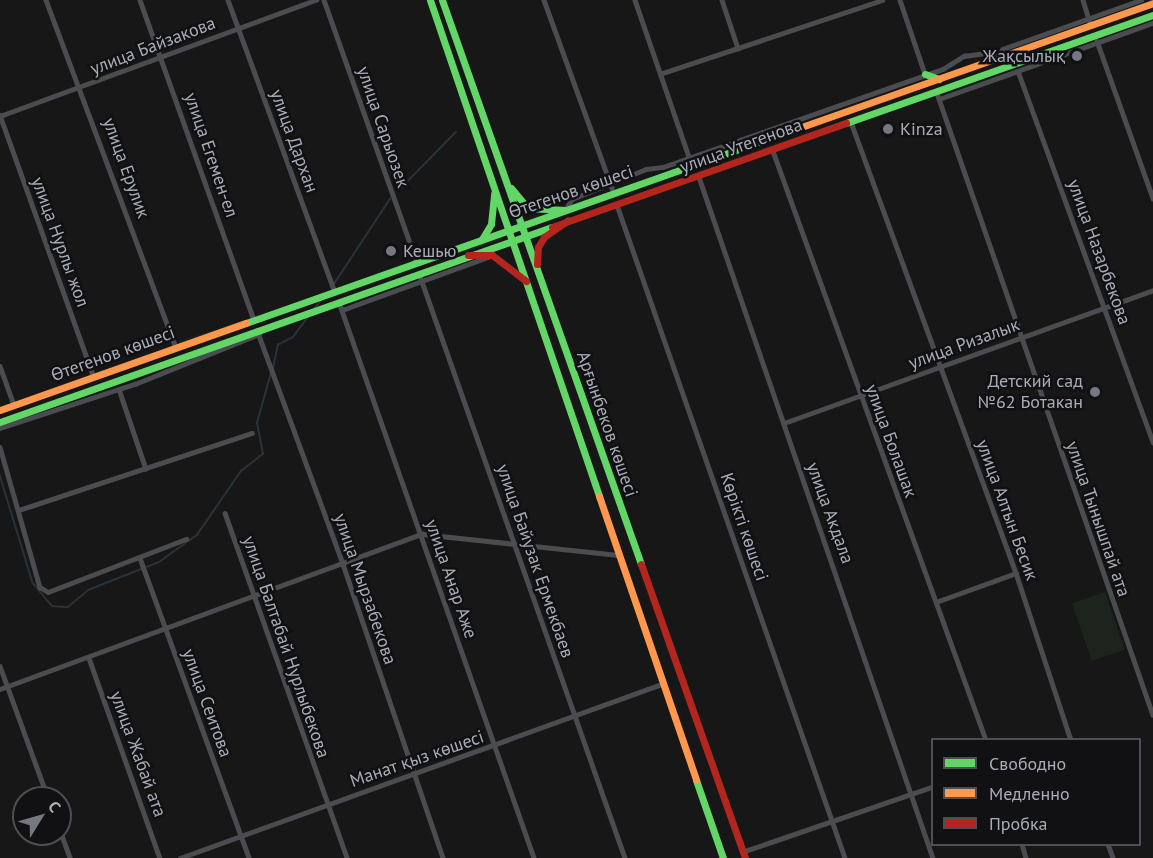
<!DOCTYPE html>
<meta charset="utf-8">
<style>
body{margin:0}
#map{position:relative;width:1153px;height:858px;overflow:hidden;background:#171717;font-family:"PT Sans",sans-serif}
div>[style]{position:absolute}
[style*='--x']{left:calc(var(--x)*1px);top:calc(var(--y)*1px);width:calc(var(--w)*1px);rotate:calc(var(--a)*1deg)}
.green>*{inset:0;background:#1d241e;transform-origin:0 0}
.stream>*{height:1.5px;margin:-0.75px;padding:0 0.75px;transform-origin:0.75px;border-radius:0.75px;background:#2a3239}
.street>*{height:4.5px;margin:-2.25px;padding:0 2.25px;transform-origin:2.25px;border-radius:2.25px;background:#4b4c50}
.fast>*{height:7px;margin:-3.5px;padding:0 3.5px;transform-origin:3.5px;border-radius:3.5px;background:#63d668}
.slow>*{height:7px;margin:-3.5px;padding:0 3.5px;transform-origin:3.5px;border-radius:3.5px;background:#ff974d}
.jam>*{height:7px;margin:-3.5px;padding:0 3.5px;transform-origin:3.5px;border-radius:3.5px;background:#b3261e}
.dots>*{width:16px;height:16px;translate:-50% -50%;box-sizing:border-box;border:3px solid #111113;border-radius:50%}
span{translate:-50% -50%;white-space:nowrap;text-align:center;line-height:1.15;-webkit-text-stroke:5px #111113;paint-order:stroke}
.street-label{font-size:18px;color:#a8adb8}
.poi-label{font-size:18px;color:#a8adb8}
.right{translate:-100% -50%;text-align:right}
.left{translate:0 -50%;text-align:left}
.legend{position:absolute;left:931px;top:738px;width:210px;height:108px;box-sizing:border-box;background:#111113;border:2px solid #4d4f55;margin:0;padding:8px 10px;list-style:none;font-size:18px;color:#a8adb8}
.legend li{display:flex;align-items:center;gap:12px;height:30px}
.legend b{width:30px;border:2px solid #4d4f55}
.north{position:absolute;left:12px;top:786px;width:60px;height:60px;box-sizing:border-box;background:#111113;border:2px solid #4d4f55;border-radius:50%;rotate:53deg;font-size:16px;font-weight:700;line-height:24px;text-align:center;color:#a8adb8}
.north::after{content:'';display:block;margin:auto;width:21px;height:27px;background:#757880;clip-path:polygon(50% 0,100% 100%,50% 72%,0 100%)}
</style>
<div id="map">
<div class="green">
<i style="left:501px;top:237px;width:3px;height:339px;rotate:72deg"></i>
<i style="left:1105px;top:592px;width:61px;height:35px;rotate:71deg"></i>
</div>
<div class="stream">
<i style="--x:397;--y:192;--w:84;--a:-45.5"></i>
<i style="--x:334;--y:284;--w:102;--a:-56.6"></i>
<i style="--x:315;--y:308;--w:11;--a:-52"></i>
<i style="--x:273;--y:368;--w:24;--a:-78"></i>
<i style="--x:278;--y:345;--w:17;--a:-28"></i>
<i style="--x:293;--y:337;--w:26;--a:-53"></i>
<i style="--x:0;--y:475;--w:113;--a:73"></i>
<i style="--x:33;--y:583;--w:30;--a:50"></i>
<i style="--x:52;--y:606;--w:16;--a:4"></i>
<i style="--x:68;--y:607;--w:26;--a:-40"></i>
<i style="--x:88;--y:590;--w:76;--a:-21.5"></i>
<i style="--x:159;--y:562;--w:47;--a:-35.4"></i>
<i style="--x:197;--y:535;--w:78;--a:-55.5"></i>
<i style="--x:241;--y:471;--w:28;--a:-38"></i>
<i style="--x:263;--y:454;--w:32;--a:-101"></i>
<i style="--x:257;--y:423;--w:52;--a:-74.4"></i>
</div>
<div class="street">
<i style="--x:46;--y:0;--w:371;--a:69.5"></i>
<i style="--x:140;--y:0;--w:340;--a:70.4"></i>
<i style="--x:228;--y:0;--w:311;--a:69.9"></i>
<i style="--x:324;--y:0;--w:278;--a:70.5"></i>
<i style="--x:544;--y:0;--w:200;--a:70.1"></i>
<i style="--x:635;--y:0;--w:176;--a:71"></i>
<i style="--x:722;--y:0;--w:51;--a:71.6"></i>
<i style="--x:900;--y:0;--w:78;--a:71.3"></i>
<i style="--x:1083;--y:0;--w:21;--a:73"></i>
<i style="--x:1097;--y:41;--w:167;--a:70.4"></i>
<i style="--x:1018;--y:71;--w:395;--a:70"></i>
<i style="--x:660;--y:74;--w:234;--a:-18.4"></i>
<i style="--x:937;--y:93;--w:658;--a:70.85"></i>
<i style="--x:939;--y:99;--w:227;--a:-19.6"></i>
<i style="--x:0;--y:115;--w:278;--a:70.3"></i>
<i style="--x:0;--y:116;--w:337;--a:-20.2"></i>
<i style="--x:851;--y:122;--w:480;--a:69.9"></i>
<i style="--x:1016;--y:573;--w:176;--a:71.8"></i>
<i style="--x:773;--y:151;--w:626;--a:70.12"></i>
<i style="--x:699;--y:177;--w:720;--a:71.04"></i>
<i style="--x:617;--y:205;--w:692;--a:70.75"></i>
<i style="--x:565;--y:210;--w:13;--a:-58"></i>
<i style="--x:572;--y:199;--w:80;--a:-22.1"></i>
<i style="--x:646;--y:169;--w:17;--a:-7"></i>
<i style="--x:663;--y:167;--w:297;--a:-19.3"></i>
<i style="--x:943;--y:69;--w:25;--a:-32"></i>
<i style="--x:964;--y:56;--w:30;--a:-8"></i>
<i style="--x:994;--y:52;--w:156;--a:-19.5"></i>
<i style="--x:419;--y:273;--w:620;--a:70.6"></i>
<i style="--x:339;--y:302;--w:589;--a:70.67"></i>
<i style="--x:342;--y:310;--w:155;--a:-20"></i>
<i style="--x:257;--y:330;--w:249;--a:69.8"></i>
<i style="--x:343;--y:564;--w:311;--a:71.2"></i>
<i style="--x:0;--y:366;--w:41;--a:70.3"></i>
<i style="--x:119;--y:389;--w:84;--a:71.4"></i>
<i style="--x:784;--y:423;--w:392;--a:-19.8"></i>
<i style="--x:0;--y:428;--w:142;--a:-18.1"></i>
<i style="--x:135;--y:384;--w:134;--a:-22"></i>
<i style="--x:0;--y:447;--w:146;--a:74.1"></i>
<i style="--x:40;--y:587;--w:9;--a:32"></i>
<i style="--x:48;--y:592;--w:148;--a:-21"></i>
<i style="--x:19;--y:510;--w:245;--a:-18.3"></i>
<i style="--x:225;--y:513;--w:366;--a:70.5"></i>
<i style="--x:140;--y:558;--w:319;--a:70"></i>
<i style="--x:936;--y:602;--w:85;--a:-19.9"></i>
<i style="--x:89;--y:658;--w:212;--a:70.5"></i>
<i style="--x:0;--y:666;--w:140;--a:70"></i>
<i style="--x:0;--y:689;--w:450;--a:-20.2"></i>
<i style="--x:422;--y:534;--w:197;--a:6.1"></i>
<i style="--x:60;--y:830;--w:30;--a:70"></i>
<i style="--x:1022;--y:844;--w:15;--a:74"></i>
<i style="--x:1108;--y:844;--w:15;--a:70"></i>
<i style="--x:742;--y:852;--w:201;--a:-18.9"></i>
<i style="--x:180;--y:858;--w:512;--a:-19.85"></i>
</div>
<div class="fast">
<i style="--x:430;--y:0;--w:524;--a:71.18"></i>
<i style="--x:442;--y:0;--w:598;--a:70.57"></i>
<i style="--x:925;--y:74;--w:15;--a:20"></i>
<i style="--x:846;--y:123;--w:325;--a:-19.4"></i>
<i style="--x:511;--y:188;--w:26;--a:50"></i>
<i style="--x:528;--y:208;--w:37;--a:3"></i>
<i style="--x:482;--y:239;--w:17;--a:-59"></i>
<i style="--x:491;--y:224;--w:31;--a:-84"></i>
<i style="--x:246;--y:323;--w:577;--a:-19.44"></i>
<i style="--x:0;--y:422;--w:585;--a:-19.46"></i>
<i style="--x:696;--y:780;--w:83;--a:70.9"></i>
</div>
<div class="slow">
<i style="--x:790;--y:131;--w:385;--a:-19.4"></i>
<i style="--x:0;--y:410;--w:261;--a:-19.5"></i>
<i style="--x:599;--y:496;--w:300;--a:71.1"></i>
</div>
<div class="jam">
<i style="--x:552;--y:227;--w:312;--a:-19.5"></i>
<i style="--x:468;--y:255;--w:24;--a:0"></i>
<i style="--x:492;--y:255;--w:43;--a:37.4"></i>
<i style="--x:537;--y:264;--w:17;--a:-87"></i>
<i style="--x:538;--y:247;--w:12;--a:-59"></i>
<i style="--x:544;--y:237;--w:29;--a:-35"></i>
<i style="--x:641;--y:564;--w:312;--a:70.5"></i>
</div>
<div class="dots">
<i style="left:1077px;top:56px;background:#757880"></i>
<i style="left:888px;top:129px;background:#757880"></i>
<i style="left:391px;top:251px;background:#757880"></i>
<i style="left:1095px;top:392px;background:#757880"></i>
</div>
<div class="street-label">
<span style="left:153px;top:46px;rotate:-21deg">улица Байзакова</span>
<span style="left:383px;top:127px;rotate:71deg">улица Сарыозек</span>
<span style="left:294px;top:141px;rotate:70deg">улица Дархан</span>
<span style="left:741px;top:146px;rotate:-20deg">улица Утегенова</span>
<span style="left:211px;top:155px;rotate:71deg">улица Егемен-ел</span>
<span style="left:126px;top:168px;rotate:70deg">улица Ерулик</span>
<span style="left:571px;top:192px;rotate:-19deg">Өтегенов көшесі</span>
<span style="left:60px;top:242px;rotate:70deg">улица Нурлы жол</span>
<span style="left:1099px;top:252px;rotate:70deg">улица Назарбекова</span>
<span style="left:964px;top:344px;rotate:-20deg">улица Ризалык</span>
<span style="left:113px;top:354px;rotate:-20deg">Өтегенов көшесі</span>
<span style="left:607px;top:424px;rotate:71deg">Арғынбеков көшесі</span>
<span style="left:891px;top:441px;rotate:70deg">улица Болашак</span>
<span style="left:1007px;top:510px;rotate:70deg">улица Алтын Бесик</span>
<span style="left:830px;top:513px;rotate:70deg">улица Акдала</span>
<span style="left:1098px;top:519px;rotate:71deg">улица Тынышпай ата</span>
<span style="left:744px;top:527px;rotate:71deg">Көрікті көшесі</span>
<span style="left:535px;top:561px;rotate:71deg">улица Байузак Ермекбаев</span>
<span style="left:451px;top:579px;rotate:71deg">улица Анар Аже</span>
<span style="left:365px;top:589px;rotate:71deg">улица Мырзабекова</span>
<span style="left:286px;top:647px;rotate:71deg">улица Балтабай Нурлыбекова</span>
<span style="left:207px;top:703px;rotate:70deg">улица Сеитова</span>
<span style="left:138px;top:754px;rotate:70deg">улица Жабай ата</span>
<span style="left:417px;top:759px;rotate:-19deg">Манат қыз көшесі</span>
</div>
<div class="poi-label">
<span class="right" style="left:1065px;top:56px">Жақсылық</span>
<span class="left" style="left:900px;top:129px">Kinza</span>
<span class="left" style="left:403px;top:251px">Кешью</span>
<span class="right" style="left:1083px;top:392px">Детский сад<br>№62 Ботакан</span>
</div>
<ul class="legend">
<li><b style="height:8px;background:#63d668"></b>Свободно</li>
<li><b style="height:8px;background:#ff974d"></b>Медленно</li>
<li><b style="height:8px;background:#b3261e"></b>Пробка</li>
</ul>
<div class="north">С</div>
</div>
